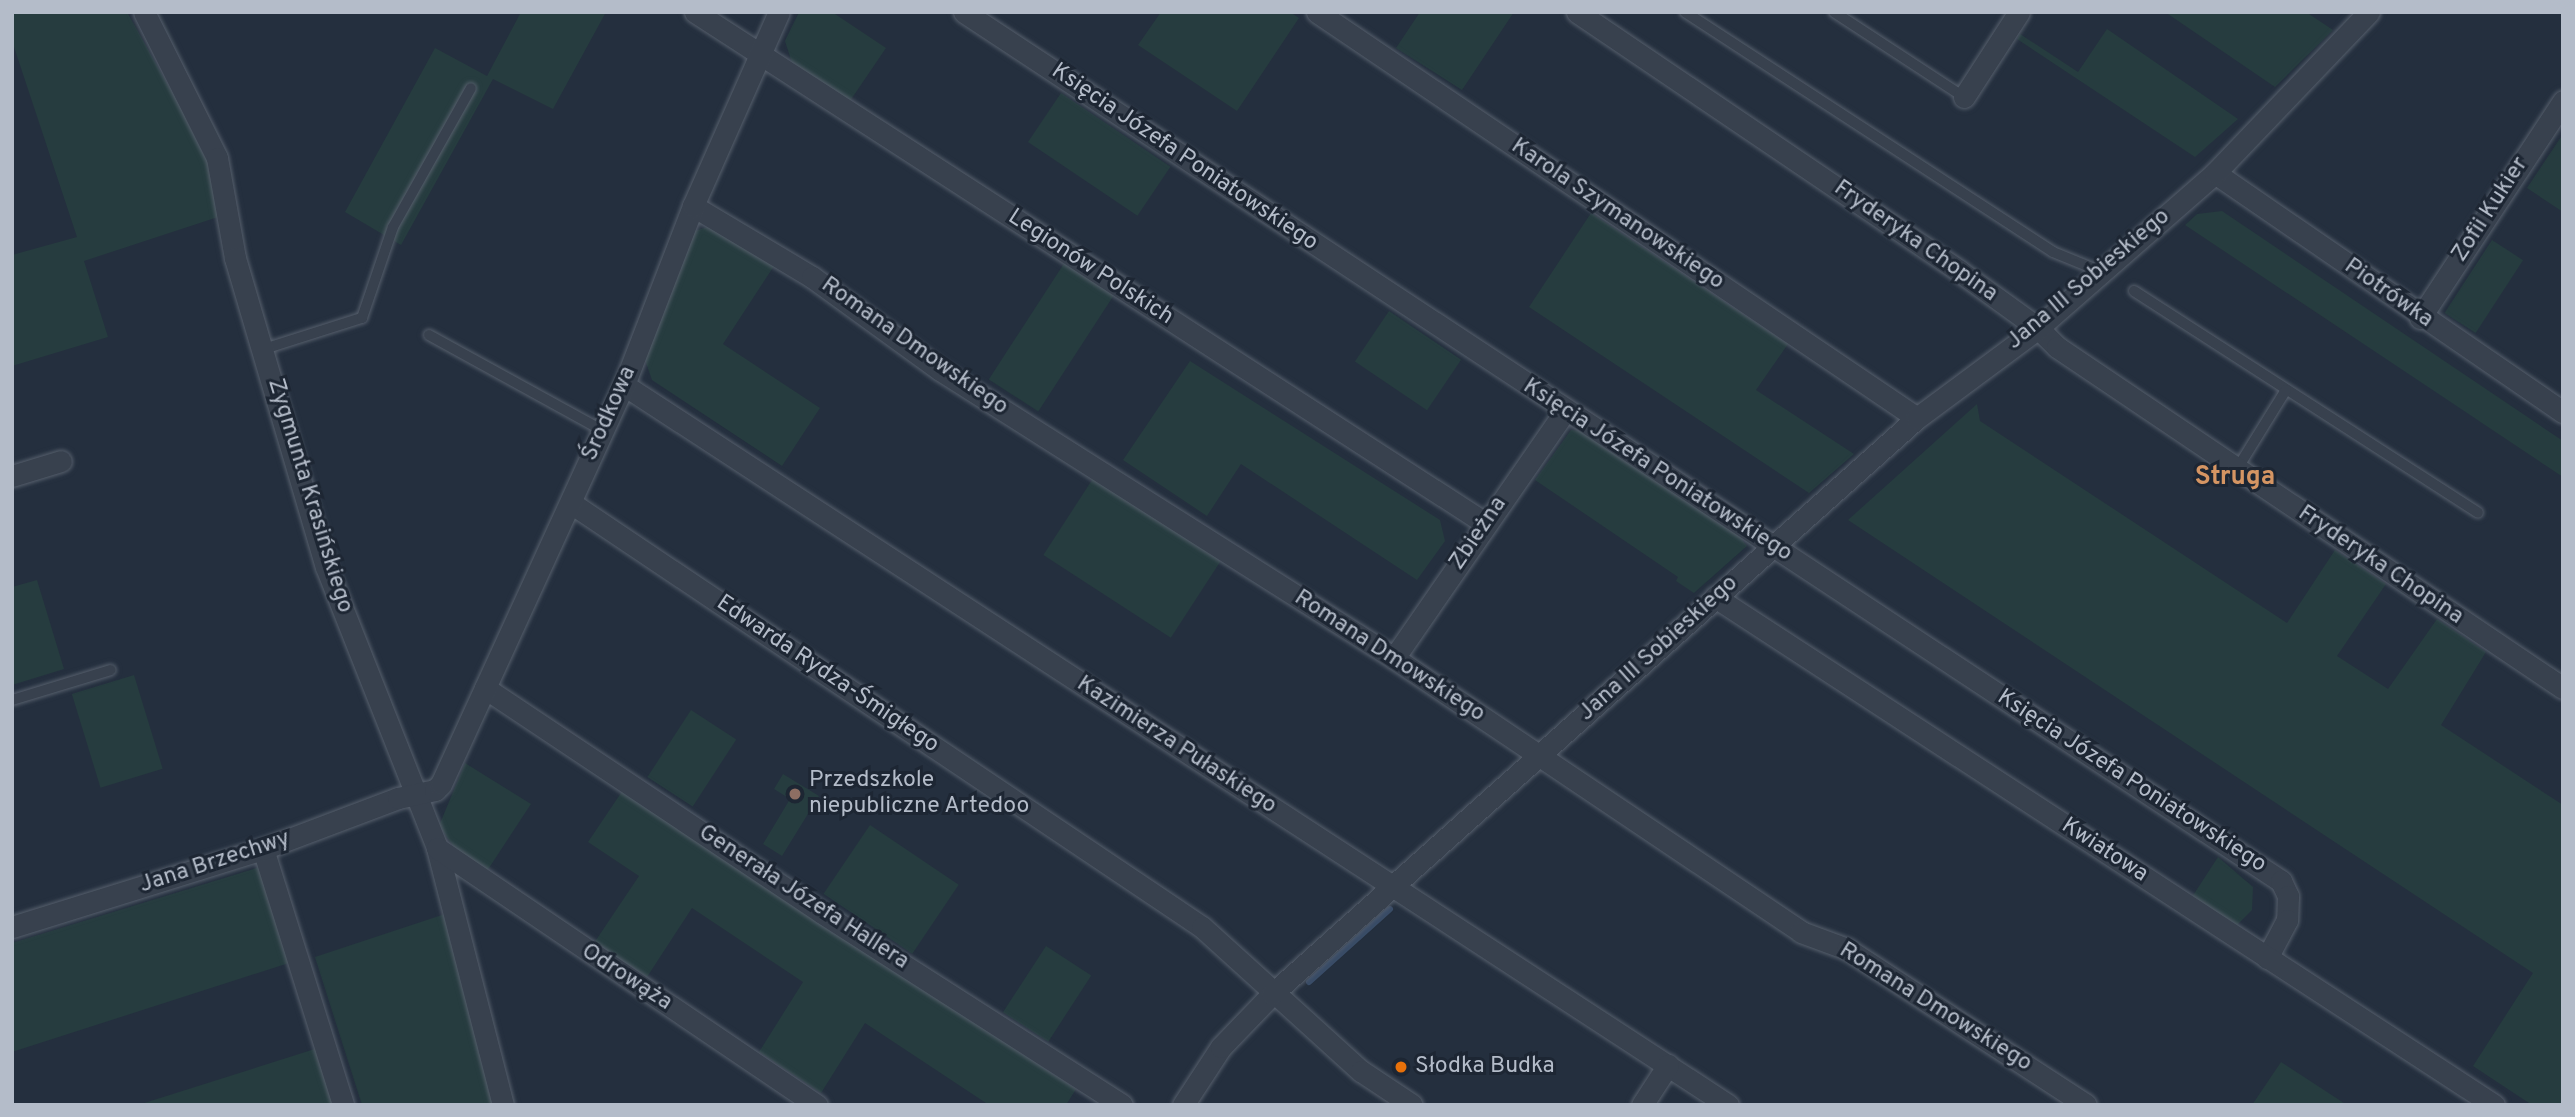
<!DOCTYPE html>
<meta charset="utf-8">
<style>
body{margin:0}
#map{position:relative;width:2575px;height:1117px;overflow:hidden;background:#242f3e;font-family:Overpass,sans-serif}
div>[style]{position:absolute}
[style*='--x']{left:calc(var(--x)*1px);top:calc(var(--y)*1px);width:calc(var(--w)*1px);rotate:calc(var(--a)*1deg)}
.green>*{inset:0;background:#263c3f;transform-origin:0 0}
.stream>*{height:6px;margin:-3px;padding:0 3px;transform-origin:3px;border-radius:3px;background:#394c67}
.roads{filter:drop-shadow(0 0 2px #565f6c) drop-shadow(0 0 2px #565f6c)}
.lane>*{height:10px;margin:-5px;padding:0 5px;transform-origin:5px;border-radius:5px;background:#38414e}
.street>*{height:21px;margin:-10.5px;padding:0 10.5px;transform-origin:10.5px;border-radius:10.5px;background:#38414e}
.dots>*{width:19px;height:19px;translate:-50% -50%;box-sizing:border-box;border:4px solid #1d2633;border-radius:50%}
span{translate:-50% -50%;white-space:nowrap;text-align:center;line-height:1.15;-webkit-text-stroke:6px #1d2633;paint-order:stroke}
.street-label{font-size:23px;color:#b4bcc9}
.poi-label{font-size:23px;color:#b4bcc9}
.left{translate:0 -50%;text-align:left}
.quarter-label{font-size:26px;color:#d59563;font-weight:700}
.frame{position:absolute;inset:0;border:14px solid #b4bcc9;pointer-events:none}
</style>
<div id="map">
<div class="green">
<i style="clip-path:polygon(12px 12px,127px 12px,213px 165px,218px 217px,84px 261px,108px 337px,12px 366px,12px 255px,77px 237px,12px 41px)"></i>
<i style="clip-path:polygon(521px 12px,606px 12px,553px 109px,493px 79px,401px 245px,345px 212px,435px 48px,487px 76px)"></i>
<i style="clip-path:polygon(799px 12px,832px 12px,886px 48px,850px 101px,792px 63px,785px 41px)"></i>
<i style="clip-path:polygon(1161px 12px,1290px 12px,1299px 18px,1237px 111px,1138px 45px)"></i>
<i style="clip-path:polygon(1420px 12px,1514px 12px,1462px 90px,1396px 48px)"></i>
<i style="clip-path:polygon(2165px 12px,2306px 12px,2333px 30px,2275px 87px)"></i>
<i style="clip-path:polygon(2107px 29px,2238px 119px,2195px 157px,2017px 39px,2020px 34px,2078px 72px)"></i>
<i style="left:1061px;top:93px;width:132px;height:59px;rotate:34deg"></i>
<i style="clip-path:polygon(2563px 134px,2563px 212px,2527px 188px)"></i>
<i style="clip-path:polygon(2222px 211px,2563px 441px,2563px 477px,2185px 225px,2197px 214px)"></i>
<i style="clip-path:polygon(1591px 213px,1788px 344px,1756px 390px,1854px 454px,1809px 493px,1529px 307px)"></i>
<i style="clip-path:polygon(711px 226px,774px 266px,723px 344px,820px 408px,782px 466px,652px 380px,644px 357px,694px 231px)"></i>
<i style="left:2492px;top:240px;width:37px;height:87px;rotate:33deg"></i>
<i style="left:1065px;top:262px;width:59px;height:140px;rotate:33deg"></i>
<i style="left:1389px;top:311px;width:87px;height:61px;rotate:34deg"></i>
<i style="clip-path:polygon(1190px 361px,1440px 520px,1445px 541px,1417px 580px,1241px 464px,1207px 516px,1123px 460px)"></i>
<i style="clip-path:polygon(1977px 404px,1980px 421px,2287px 623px,2335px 550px,2386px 584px,2337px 656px,2388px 689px,2437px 619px,2486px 652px,2441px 725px,2563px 805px,2563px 1105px,2532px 1105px,2473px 1066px,2533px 973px,1848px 520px)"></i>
<i style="clip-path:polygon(1571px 430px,1581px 431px,1739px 536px,1747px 546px,1694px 593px,1676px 581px,1678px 577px,1535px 480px)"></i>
<i style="left:1094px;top:477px;width:152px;height:93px;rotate:33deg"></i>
<i style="clip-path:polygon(37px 580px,64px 669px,12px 685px,12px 587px)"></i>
<i style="left:134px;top:675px;width:98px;height:65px;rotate:73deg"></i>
<i style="left:691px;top:710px;width:54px;height:80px;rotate:33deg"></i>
<i style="clip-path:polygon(465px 763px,531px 804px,487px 871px,458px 853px,439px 826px)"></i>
<i style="clip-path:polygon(783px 774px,819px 796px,782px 856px,763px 844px,790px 799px,774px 789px)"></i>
<i style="clip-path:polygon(623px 790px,1076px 1089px,1066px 1105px,989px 1105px,865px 1023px,821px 1093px,759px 1052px,803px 982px,692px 908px,647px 977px,594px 943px,639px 876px,588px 842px)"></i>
<i style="left:870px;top:825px;width:107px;height:83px;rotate:34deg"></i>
<i style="clip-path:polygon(2218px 857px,2253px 887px,2252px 910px,2237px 925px,2190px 900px)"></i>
<i style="clip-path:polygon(260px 867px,292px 962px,12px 1052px,12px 943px)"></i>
<i style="clip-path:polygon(445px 914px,493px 1105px,362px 1105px,315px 957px)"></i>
<i style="left:1046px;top:946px;width:54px;height:79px;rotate:33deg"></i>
<i style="clip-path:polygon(318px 1048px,336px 1105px,138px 1105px)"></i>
<i style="clip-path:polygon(2281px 1062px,2347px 1105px,2252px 1105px)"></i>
</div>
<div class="stream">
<i style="--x:1309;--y:982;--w:109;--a:-42"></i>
</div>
<div class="roads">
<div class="lane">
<i style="--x:1685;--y:12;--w:439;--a:33.1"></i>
<i style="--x:2053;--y:252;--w:53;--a:22.2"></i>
<i style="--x:1834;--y:12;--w:155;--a:33.2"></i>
<i style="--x:2134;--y:291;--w:409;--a:32.8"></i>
<i style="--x:429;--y:335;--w:197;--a:28.8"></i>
<i style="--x:264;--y:349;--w:103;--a:-17.6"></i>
<i style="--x:362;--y:318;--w:96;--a:-71.2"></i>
<i style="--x:393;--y:227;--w:159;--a:-60.7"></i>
<i style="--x:2237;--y:469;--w:93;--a:-58.2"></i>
<i style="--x:12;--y:700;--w:103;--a:-16.9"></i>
</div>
<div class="street">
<i style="--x:144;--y:12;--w:163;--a:63.4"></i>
<i style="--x:217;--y:158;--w:102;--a:79.8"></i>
<i style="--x:235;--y:258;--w:322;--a:73.6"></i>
<i style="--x:326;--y:567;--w:302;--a:68.4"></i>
<i style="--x:437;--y:848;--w:265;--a:75.6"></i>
<i style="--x:695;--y:12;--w:941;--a:32.9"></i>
<i style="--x:964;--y:12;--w:1578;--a:33.42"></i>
<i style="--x:2281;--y:881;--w:17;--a:65"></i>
<i style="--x:2288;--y:896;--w:24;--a:92"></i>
<i style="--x:2287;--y:920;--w:43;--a:117.8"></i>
<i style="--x:1317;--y:12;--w:724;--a:34.08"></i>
<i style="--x:1577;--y:12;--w:462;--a:34.1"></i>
<i style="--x:1959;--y:271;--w:97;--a:35.8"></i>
<i style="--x:2038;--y:328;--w:27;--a:45"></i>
<i style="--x:2057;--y:347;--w:610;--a:33.98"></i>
<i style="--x:1964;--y:97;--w:101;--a:-57.1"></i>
<i style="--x:2215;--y:173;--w:422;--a:34.5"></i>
<i style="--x:693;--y:206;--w:139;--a:30.8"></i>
<i style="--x:812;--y:277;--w:158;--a:36"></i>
<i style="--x:940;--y:370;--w:538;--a:32.39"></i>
<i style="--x:1394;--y:658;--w:491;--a:33.9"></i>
<i style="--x:1801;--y:932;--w:49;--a:20.3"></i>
<i style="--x:1847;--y:949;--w:285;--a:33.1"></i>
<i style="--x:2420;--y:318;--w:260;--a:-56.6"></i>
<i style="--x:624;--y:385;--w:1318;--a:33.11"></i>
<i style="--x:12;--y:476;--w:51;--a:-17"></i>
<i style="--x:571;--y:503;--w:760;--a:33.9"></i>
<i style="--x:1202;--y:927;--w:215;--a:42.2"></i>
<i style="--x:1361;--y:1071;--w:61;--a:33.7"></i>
<i style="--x:1715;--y:597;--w:930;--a:33.11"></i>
<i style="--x:1394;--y:658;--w:300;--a:-55.3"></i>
<i style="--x:485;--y:688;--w:405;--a:33.7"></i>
<i style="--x:822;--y:913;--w:356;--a:32.6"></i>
<i style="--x:437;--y:848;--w:459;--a:34.1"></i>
<i style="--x:263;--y:849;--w:268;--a:72.6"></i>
<i style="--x:12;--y:927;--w:263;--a:-17.3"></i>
<i style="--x:263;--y:849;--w:144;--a:-20.7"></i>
<i style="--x:398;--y:798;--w:38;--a:-12"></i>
<i style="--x:435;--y:790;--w:8;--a:-45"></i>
<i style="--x:441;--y:784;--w:439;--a:-65.4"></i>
<i style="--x:624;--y:385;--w:192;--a:-68.9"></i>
<i style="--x:693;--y:206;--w:212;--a:-66.1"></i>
<i style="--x:1183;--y:1105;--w:69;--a:-56.8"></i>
<i style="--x:1221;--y:1047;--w:74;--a:-46.1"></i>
<i style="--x:1272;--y:994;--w:865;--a:-41.77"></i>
<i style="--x:1917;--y:418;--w:151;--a:-36.6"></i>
<i style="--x:2038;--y:328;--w:235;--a:-41.2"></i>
<i style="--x:2215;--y:173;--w:223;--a:-46.3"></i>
<i style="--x:1642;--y:1105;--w:48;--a:-57"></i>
</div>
</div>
<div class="dots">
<i style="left:795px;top:794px;background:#8d6e63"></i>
<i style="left:1401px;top:1067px;background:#e8710a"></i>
</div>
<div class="street-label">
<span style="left:1184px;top:158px;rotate:34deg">Księcia Józefa Poniatowskiego</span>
<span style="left:2491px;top:210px;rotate:-57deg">Zofii Kukier</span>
<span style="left:1617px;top:215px;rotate:34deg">Karola Szymanowskiego</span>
<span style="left:1915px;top:242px;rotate:35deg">Fryderyka Chopina</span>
<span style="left:1090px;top:268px;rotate:33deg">Legionów Polskich</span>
<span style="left:2089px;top:280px;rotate:-40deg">Jana III Sobieskiego</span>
<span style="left:2388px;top:294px;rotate:35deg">Piotrówka</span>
<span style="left:914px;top:347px;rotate:35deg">Romana Dmowskiego</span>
<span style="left:610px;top:414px;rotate:-66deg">Środkowa</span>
<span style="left:1657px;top:471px;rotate:33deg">Księcia Józefa Poniatowskiego</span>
<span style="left:309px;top:496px;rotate:73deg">Zygmunta Krasińskiego</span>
<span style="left:1479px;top:534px;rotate:-56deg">Zbieżna</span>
<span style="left:2380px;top:566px;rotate:34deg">Fryderyka Chopina</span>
<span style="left:1659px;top:649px;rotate:-42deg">Jana III Sobieskiego</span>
<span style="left:1389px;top:657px;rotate:33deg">Romana Dmowskiego</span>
<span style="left:827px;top:675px;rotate:34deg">Edwarda Rydza-Śmigłego</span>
<span style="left:1176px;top:746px;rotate:33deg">Kazimierza Pułaskiego</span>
<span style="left:2131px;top:782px;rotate:33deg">Księcia Józefa Poniatowskiego</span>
<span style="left:2104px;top:851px;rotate:33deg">Kwiatowa</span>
<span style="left:215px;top:863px;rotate:-18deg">Jana Brzechwy</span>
<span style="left:803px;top:898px;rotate:33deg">Generała Józefa Hallera</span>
<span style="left:626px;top:978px;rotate:33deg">Odrowąża</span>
<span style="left:1935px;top:1008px;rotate:32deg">Romana Dmowskiego</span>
</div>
<div class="poi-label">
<span class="left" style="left:809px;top:794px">Przedszkole<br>niepubliczne Artedoo</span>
<span class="left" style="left:1415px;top:1067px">Słodka Budka</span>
</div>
<div class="quarter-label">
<span style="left:2235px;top:478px">Struga</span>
</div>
<div class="frame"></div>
</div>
